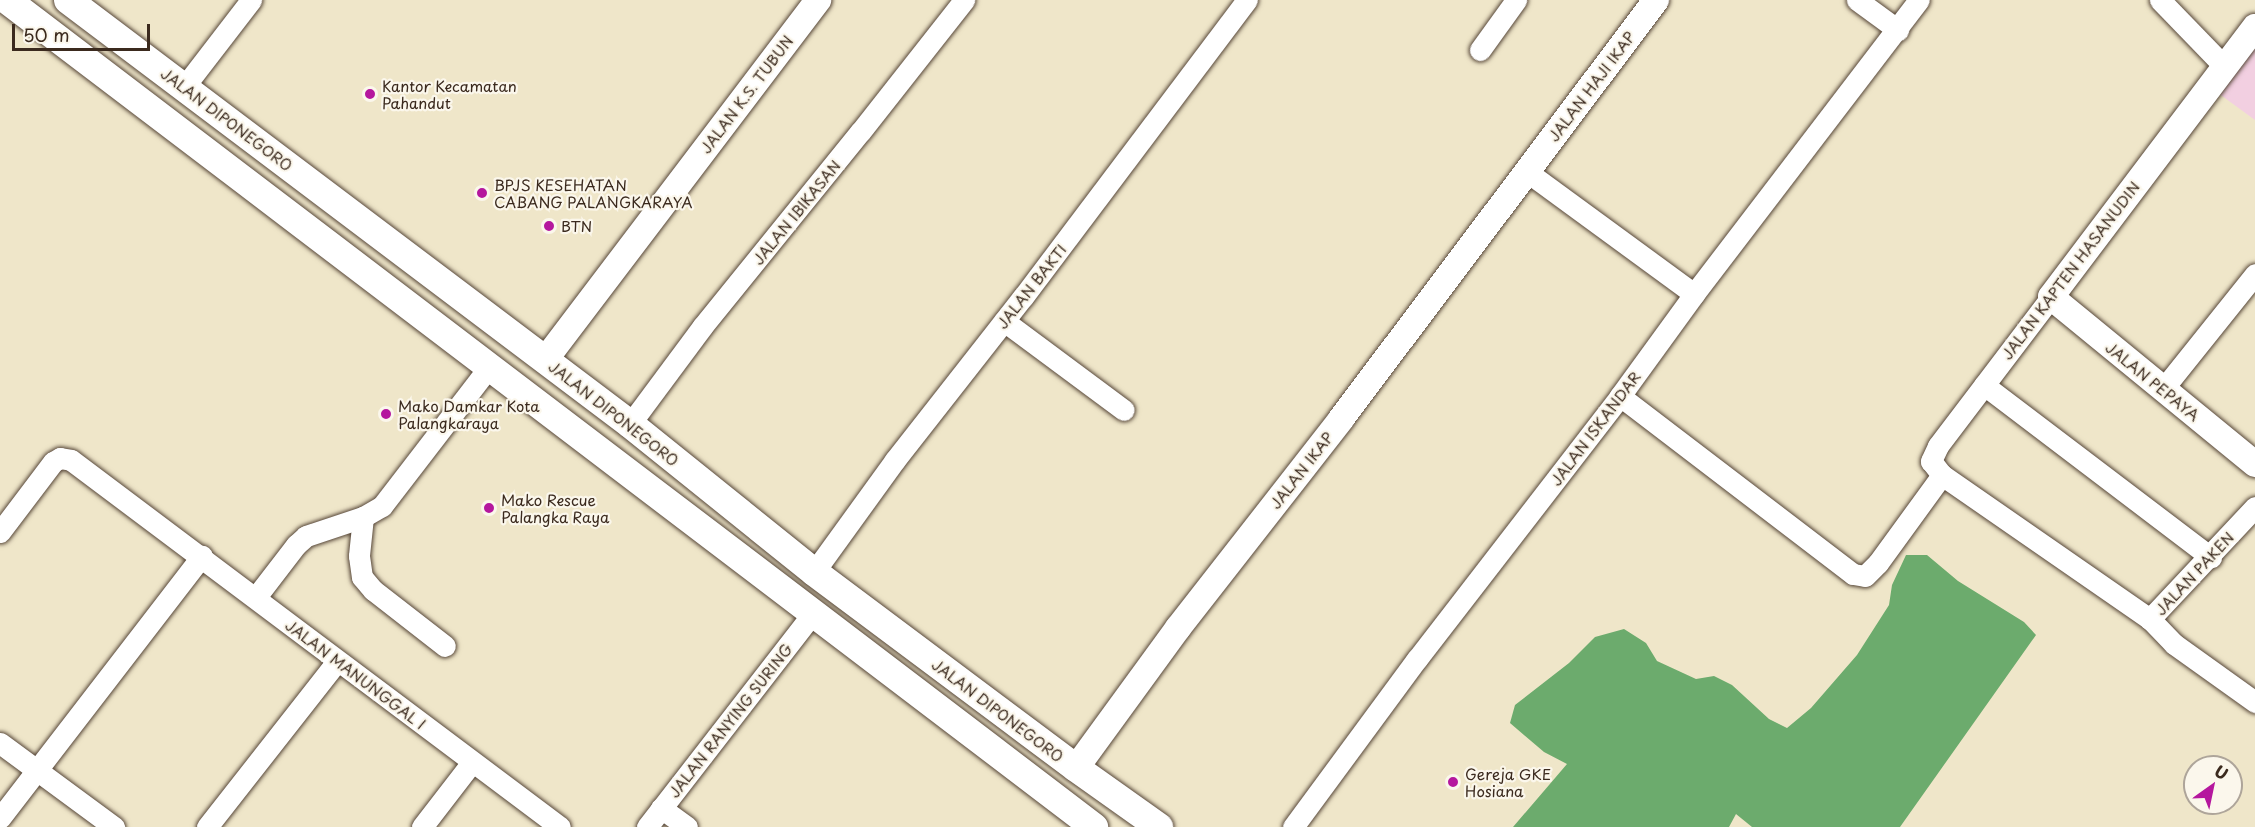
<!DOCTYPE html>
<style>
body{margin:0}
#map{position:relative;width:2255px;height:827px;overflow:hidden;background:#efe6c9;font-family:"Playpen Sans",sans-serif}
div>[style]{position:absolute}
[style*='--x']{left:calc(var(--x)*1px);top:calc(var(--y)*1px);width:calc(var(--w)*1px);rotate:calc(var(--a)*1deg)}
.built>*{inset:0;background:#f2cfe1}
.forest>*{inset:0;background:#6cab6d}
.roads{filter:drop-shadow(0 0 2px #564638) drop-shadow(0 0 2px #564638)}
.minor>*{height:21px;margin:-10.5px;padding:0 10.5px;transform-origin:10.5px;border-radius:10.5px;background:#fff}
.tertiary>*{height:26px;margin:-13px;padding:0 13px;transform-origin:13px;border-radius:13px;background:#fff}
.secondary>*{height:28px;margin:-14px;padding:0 14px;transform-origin:14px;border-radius:14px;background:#fff}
.dots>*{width:16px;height:16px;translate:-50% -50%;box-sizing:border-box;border:3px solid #fbf7ec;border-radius:50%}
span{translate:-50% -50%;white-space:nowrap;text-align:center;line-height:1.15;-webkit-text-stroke:4.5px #fbf7ec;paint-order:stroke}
.poi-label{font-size:15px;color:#3b2a1e}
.left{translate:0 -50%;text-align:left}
.street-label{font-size:15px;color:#3b2a1e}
.north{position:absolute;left:2183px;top:755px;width:60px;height:60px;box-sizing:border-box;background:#fbf7ec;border:2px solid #aea59a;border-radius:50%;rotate:33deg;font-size:16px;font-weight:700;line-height:24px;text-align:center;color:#3b2a1e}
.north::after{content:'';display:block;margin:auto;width:21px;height:27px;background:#b5179e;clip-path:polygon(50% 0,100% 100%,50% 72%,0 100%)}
.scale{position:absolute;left:12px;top:24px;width:138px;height:27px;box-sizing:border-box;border:3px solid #3b2a1e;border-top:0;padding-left:8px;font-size:18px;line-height:21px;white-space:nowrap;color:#3b2a1e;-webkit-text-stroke:4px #fbf7ec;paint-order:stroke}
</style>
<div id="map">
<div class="built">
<i style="clip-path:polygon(2255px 44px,2255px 120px,2218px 93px)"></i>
</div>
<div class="forest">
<i style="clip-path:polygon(1906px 555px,1927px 555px,1958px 581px,2024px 622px,2036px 635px,1900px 827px,1752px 827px,1736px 814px,1729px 827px,1513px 827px,1567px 764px,1544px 752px,1510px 723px,1515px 705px,1569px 663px,1595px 637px,1624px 629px,1646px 643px,1657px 661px,1696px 679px,1714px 676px,1732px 685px,1769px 719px,1787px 728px,1811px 708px,1857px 655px,1889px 605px,1892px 585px)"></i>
</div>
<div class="roads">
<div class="minor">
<i style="--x:1857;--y:0;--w:51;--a:36.2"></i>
<i style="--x:2160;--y:0;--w:93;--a:45.9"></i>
<i style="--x:1480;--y:50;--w:62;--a:-54.2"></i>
<i style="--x:184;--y:87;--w:110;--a:-52.4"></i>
<i style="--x:1526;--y:171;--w:208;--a:36.2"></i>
<i style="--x:2051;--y:297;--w:187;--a:127.2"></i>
<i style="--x:1938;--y:446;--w:17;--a:115"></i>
<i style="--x:1931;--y:461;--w:18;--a:52"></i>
<i style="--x:1942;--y:475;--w:253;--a:34.7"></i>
<i style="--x:1004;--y:321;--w:149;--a:36.6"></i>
<i style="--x:1984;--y:385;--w:285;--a:37.2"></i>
<i style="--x:2163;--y:389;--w:147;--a:-51.3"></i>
<i style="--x:1620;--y:396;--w:293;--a:37.4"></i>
<i style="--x:1853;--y:574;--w:12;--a:9"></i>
<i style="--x:1865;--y:576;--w:18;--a:-45"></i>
<i style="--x:1878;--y:563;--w:109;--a:-54"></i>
<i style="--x:630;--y:424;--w:121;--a:-53.4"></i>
<i style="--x:702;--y:327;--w:252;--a:-51"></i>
<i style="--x:861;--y:131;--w:167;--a:-51.8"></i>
<i style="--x:2255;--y:507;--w:154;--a:133.2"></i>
<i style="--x:2150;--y:619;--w:35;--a:46"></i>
<i style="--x:2174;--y:644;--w:100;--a:35.6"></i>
<i style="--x:363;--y:517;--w:39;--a:96"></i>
<i style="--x:359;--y:556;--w:21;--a:82"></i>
<i style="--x:362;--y:577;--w:17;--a:50"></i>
<i style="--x:373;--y:590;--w:91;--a:37.9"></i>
<i style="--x:0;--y:532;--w:88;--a:-52.9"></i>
<i style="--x:53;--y:462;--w:8;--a:-30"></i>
<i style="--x:60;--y:458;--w:11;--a:10"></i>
<i style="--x:71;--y:460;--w:611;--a:36.89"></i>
<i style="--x:814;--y:572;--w:138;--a:-54.1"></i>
<i style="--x:895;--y:460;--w:207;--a:-51.9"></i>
<i style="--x:1023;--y:297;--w:372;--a:-53"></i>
<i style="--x:256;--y:597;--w:66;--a:-52.4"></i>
<i style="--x:296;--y:545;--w:13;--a:-42"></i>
<i style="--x:306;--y:536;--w:60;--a:-18.4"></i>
<i style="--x:363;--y:517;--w:22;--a:-30"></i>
<i style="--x:382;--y:506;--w:177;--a:-52.4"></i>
<i style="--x:0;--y:743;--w:142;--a:36.4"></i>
<i style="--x:661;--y:808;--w:32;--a:36"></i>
<i style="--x:0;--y:818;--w:331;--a:-52.4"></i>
<i style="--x:207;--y:827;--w:211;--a:-51.9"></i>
<i style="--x:422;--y:827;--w:82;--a:-52.4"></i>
<i style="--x:647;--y:827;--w:271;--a:-52.2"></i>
<i style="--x:1293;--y:827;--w:209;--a:-53.6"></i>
<i style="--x:1417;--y:659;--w:332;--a:-52.3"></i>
<i style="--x:1620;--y:396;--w:126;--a:-54"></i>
<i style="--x:1694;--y:294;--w:370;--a:-52.6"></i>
</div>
<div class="tertiary">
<i style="--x:2255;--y:27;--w:338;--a:127.1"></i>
<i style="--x:2051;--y:297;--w:264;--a:39.3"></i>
<i style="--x:545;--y:360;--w:452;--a:-52.8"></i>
<i style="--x:1076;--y:768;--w:173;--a:-53.9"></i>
<i style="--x:1178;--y:628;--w:265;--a:-52"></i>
<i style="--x:1341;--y:419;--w:524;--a:-53.06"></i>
</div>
<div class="secondary">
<i style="--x:7;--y:0;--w:1366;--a:37.26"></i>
<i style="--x:68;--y:0;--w:704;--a:37.03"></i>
<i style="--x:630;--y:424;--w:236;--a:38.8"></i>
<i style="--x:814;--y:572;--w:327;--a:36.8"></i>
<i style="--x:1076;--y:768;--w:102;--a:35.4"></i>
</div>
</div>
<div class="dots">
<i style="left:370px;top:94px;background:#b5179e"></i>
<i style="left:482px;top:193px;background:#b5179e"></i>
<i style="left:549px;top:226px;background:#b5179e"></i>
<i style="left:386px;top:414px;background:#b5179e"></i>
<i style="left:489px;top:508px;background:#b5179e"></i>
<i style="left:1453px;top:782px;background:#b5179e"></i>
</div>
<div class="poi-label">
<span class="left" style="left:382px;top:94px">Kantor Kecamatan<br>Pahandut</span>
<span class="left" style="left:494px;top:193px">BPJS KESEHATAN<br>CABANG PALANGKARAYA</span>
<span class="left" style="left:561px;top:226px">BTN</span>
<span class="left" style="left:398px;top:414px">Mako Damkar Kota<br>Palangkaraya</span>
<span class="left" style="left:501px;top:508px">Mako Rescue<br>Palangka Raya</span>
<span class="left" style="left:1465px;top:782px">Gereja GKE<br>Hosiana</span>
</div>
<div class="street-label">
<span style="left:1591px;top:86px;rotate:-53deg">JALAN HAJI IKAP</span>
<span style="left:746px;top:94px;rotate:-53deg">JALAN K.S. TUBUN</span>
<span style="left:227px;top:119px;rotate:37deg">JALAN DIPONEGORO</span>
<span style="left:796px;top:212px;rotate:-51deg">JALAN IBIKASAN</span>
<span style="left:2070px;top:270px;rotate:-53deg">JALAN KAPTEN HASANUDIN</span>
<span style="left:1031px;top:286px;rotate:-52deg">JALAN BAKTI</span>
<span style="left:2153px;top:381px;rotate:39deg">JALAN PEPAYA</span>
<span style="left:614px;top:413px;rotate:38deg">JALAN DIPONEGORO</span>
<span style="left:1595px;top:428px;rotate:-53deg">JALAN ISKANDAR</span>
<span style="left:1301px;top:470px;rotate:-52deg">JALAN IKAP</span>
<span style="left:2194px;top:573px;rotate:-47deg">JALAN PAKEN</span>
<span style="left:356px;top:674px;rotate:37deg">JALAN MANUNGGAL I</span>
<span style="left:998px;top:710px;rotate:37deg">JALAN DIPONEGORO</span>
<span style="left:730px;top:720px;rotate:-52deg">JALAN RANYING SURING</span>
</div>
<div class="north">U</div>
<div class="scale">50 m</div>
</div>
